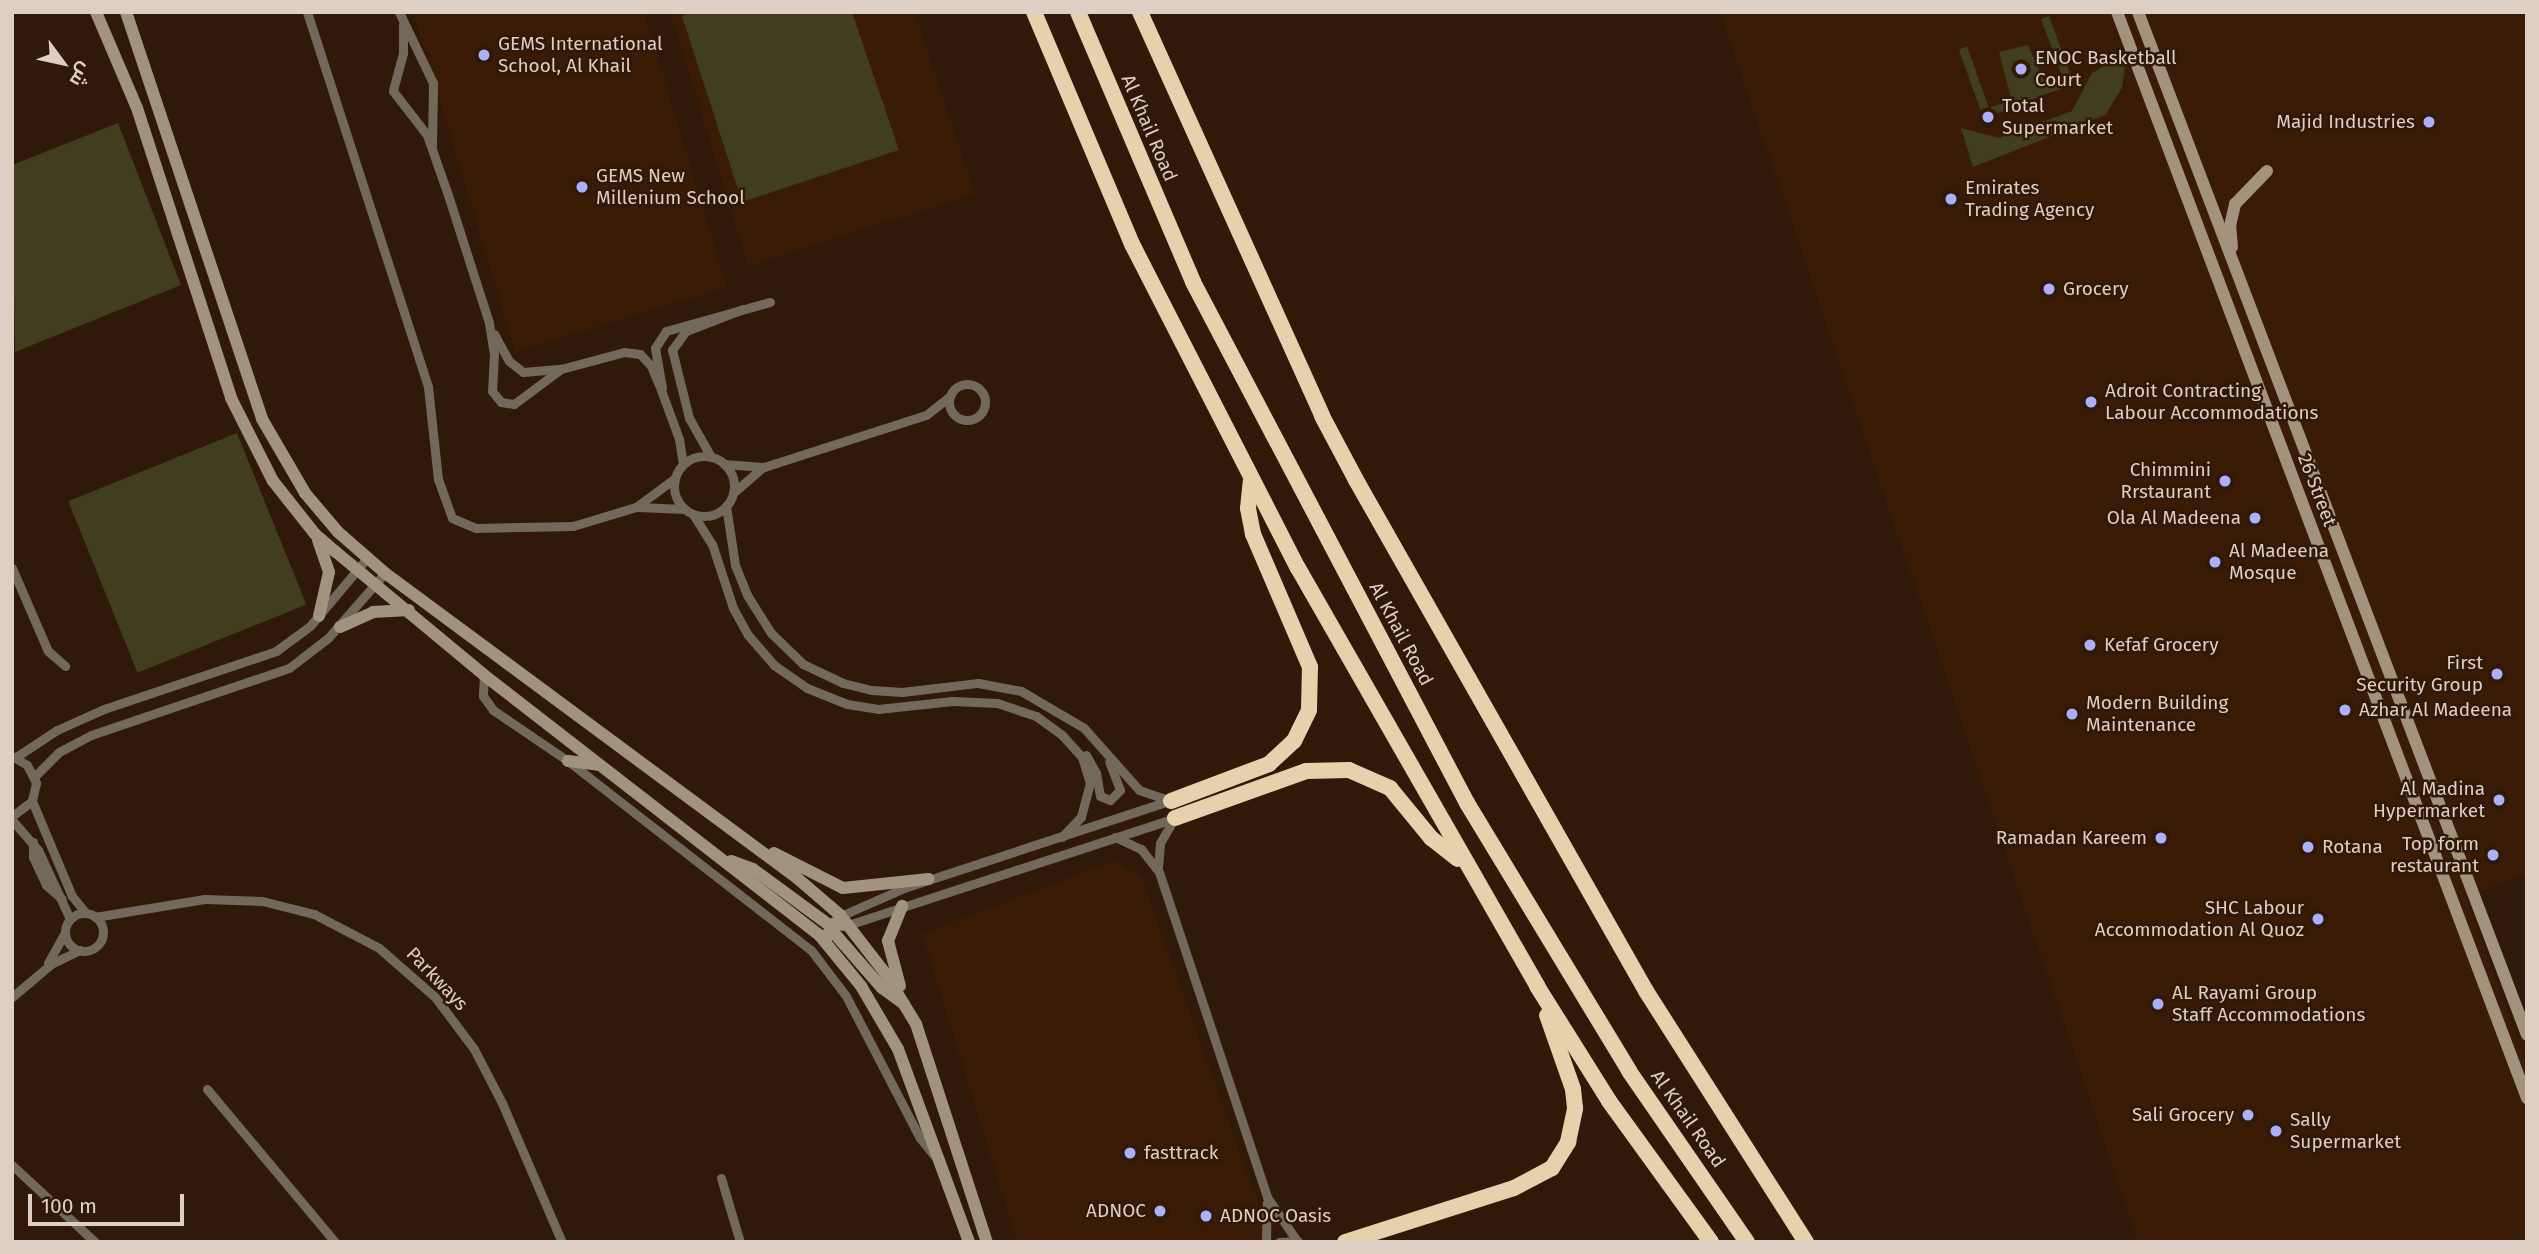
<!DOCTYPE html>
<meta charset="utf-8">
<style>
body{margin:0}
#map{position:relative;width:2539px;height:1254px;overflow:hidden;background:#301908;font-family:"Fira Sans",Cairo,sans-serif}
div>[style]{position:absolute}
[style*='--x']{left:calc(var(--x)*1px);top:calc(var(--y)*1px);width:calc(var(--w)*1px);rotate:calc(var(--a)*1deg)}
.built>*{inset:0;background:#391b06}
.green>*{inset:0;background:#403e1e;transform-origin:0 0}
.street>*{height:9px;margin:-4.5px;padding:0 4.5px;transform-origin:4.5px;border-radius:4.5px;background:#72695a}
.street>.ring{margin:-4.5px;padding:0;box-sizing:content-box;background:none;border:9px solid #72695a;border-radius:50%}
.secondary>*{height:12px;margin:-6px;padding:0 6px;transform-origin:6px;border-radius:6px;background:#a1937c}
.highway>*{height:16px;margin:-8px;padding:0 8px;transform-origin:8px;border-radius:8px;background:#e7d1ad}
.dots>*{width:19px;height:19px;translate:-50% -50%;box-sizing:border-box;border:4px solid #301908;border-radius:50%}
span{translate:-50% -50%;white-space:nowrap;text-align:center;line-height:1.15;-webkit-text-stroke:5px #301908;paint-order:stroke}
.poi-label{font-size:19px;color:#dfcec4}
.left{translate:0 -50%;text-align:left}
.right{translate:-100% -50%;text-align:right}
.street-label{font-size:19px;color:#dfcec4}
.frame{position:absolute;inset:0;border:14px solid #dfcec4;pointer-events:none}
.north{position:absolute;left:28px;top:28px;width:70px;height:70px;-webkit-text-stroke:5px #301908;paint-order:stroke;rotate:123deg;font-size:19px;font-weight:700;line-height:28px;text-align:center;color:#dfcec4}
.north::after{content:'';display:block;margin:auto;width:24px;height:32px;background:#dfcec4;clip-path:polygon(50% 0,100% 100%,50% 72%,0 100%)}
.scale{position:absolute;left:28px;top:1194px;width:156px;height:32px;box-sizing:border-box;border:4px solid #dfcec4;border-top:0;padding-left:9px;font-size:21px;line-height:24px;white-space:nowrap;color:#dfcec4;-webkit-text-stroke:5px #301908;paint-order:stroke}
</style>
<div id="map">
<div class="built">
<i style="clip-path:polygon(413px 12px,644px 12px,727px 287px,515px 352px)"></i>
<i style="clip-path:polygon(670px 12px,914px 12px,975px 194px,748px 266px)"></i>
<i style="clip-path:polygon(1720px 12px,2527px 12px,2527px 874px,2466px 897px,2527px 1065px,2527px 1242px,2138px 1242px)"></i>
<i style="clip-path:polygon(1115px 860px,1142px 878px,1272px 1242px,1017px 1242px,922px 934px)"></i>
</div>
<div class="green">
<i style="clip-path:polygon(693px 12px,852px 12px,899px 150px,742px 202px,682px 16px)"></i>
<i style="clip-path:polygon(2049px 16px,2074px 84px,2013px 106px,1999px 52px,2028px 45px,2046px 86px,2063px 78px,2041px 19px)"></i>
<i style="clip-path:polygon(1967px 46px,1989px 108px,2007px 102px,2009px 108px,1990px 117px,1982px 114px,1959px 50px)"></i>
<i style="clip-path:polygon(2127px 53px,2122px 88px,2105px 115px,1973px 167px,1961px 128px,1999px 138px,2072px 111px,2092px 73px)"></i>
<i style="clip-path:polygon(118px 123px,181px 285px,15px 352px,12px 165px)"></i>
<i style="left:237px;top:433px;width:185px;height:182px;rotate:68deg"></i>
</div>
<div class="street">
<i style="--x:307;--y:12;--w:394;--a:72.1"></i>
<i style="--x:428;--y:387;--w:93;--a:83.8"></i>
<i style="--x:438;--y:479;--w:41;--a:70.3"></i>
<i style="--x:452;--y:518;--w:26;--a:23"></i>
<i style="--x:476;--y:528;--w:97;--a:-1.2"></i>
<i style="--x:573;--y:526;--w:66;--a:-16.8"></i>
<i style="--x:636;--y:507;--w:49;--a:-36.6"></i>
<i style="--x:399;--y:12;--w:79;--a:64.4"></i>
<i style="--x:433;--y:83;--w:62;--a:90.9"></i>
<i style="--x:403;--y:25;--w:28;--a:90"></i>
<i style="--x:403;--y:53;--w:39;--a:105"></i>
<i style="--x:393;--y:91;--w:56;--a:52.3"></i>
<i style="--x:427;--y:135;--w:64;--a:70.7"></i>
<i style="--x:448;--y:195;--w:134;--a:72.2"></i>
<i style="--x:489;--y:323;--w:31;--a:81"></i>
<i style="--x:494;--y:354;--w:37;--a:93"></i>
<i style="--x:492;--y:391;--w:14;--a:51"></i>
<i style="--x:501;--y:402;--w:13;--a:9"></i>
<i style="--x:514;--y:404;--w:59;--a:-36.7"></i>
<i style="--x:494;--y:334;--w:31;--a:61"></i>
<i style="--x:509;--y:361;--w:18;--a:38"></i>
<i style="--x:523;--y:372;--w:38;--a:-5"></i>
<i style="--x:561;--y:369;--w:65;--a:-15.1"></i>
<i style="--x:624;--y:352;--w:16;--a:7"></i>
<i style="--x:640;--y:354;--w:16;--a:47"></i>
<i style="--x:651;--y:366;--w:26;--a:67"></i>
<i style="--x:661;--y:390;--w:52;--a:69.8"></i>
<i style="--x:679;--y:439;--w:25;--a:81"></i>
<i class="ring" style="left:949px;top:384px;width:27px;height:27px"></i>
<i style="--x:662;--y:388;--w:41;--a:-99.9"></i>
<i style="--x:655;--y:348;--w:20;--a:-57"></i>
<i style="--x:666;--y:331;--w:108;--a:-15.6"></i>
<i class="ring" style="left:674px;top:456px;width:51px;height:51px"></i>
<i style="--x:711;--y:457;--w:45;--a:-119.4"></i>
<i style="--x:689;--y:418;--w:70;--a:-104"></i>
<i style="--x:672;--y:350;--w:24;--a:-54"></i>
<i style="--x:686;--y:331;--w:61;--a:-21.1"></i>
<i style="--x:724;--y:464;--w:40;--a:4.3"></i>
<i style="--x:764;--y:467;--w:170;--a:-17.8"></i>
<i style="--x:926;--y:415;--w:31;--a:-38"></i>
<i style="--x:733;--y:493;--w:38;--a:-41"></i>
<i style="--x:726;--y:506;--w:60;--a:81.3"></i>
<i style="--x:735;--y:565;--w:32;--a:68"></i>
<i style="--x:747;--y:595;--w:45;--a:57.7"></i>
<i style="--x:771;--y:633;--w:45;--a:44.1"></i>
<i style="--x:803;--y:664;--w:44;--a:25.4"></i>
<i style="--x:843;--y:683;--w:30;--a:14"></i>
<i style="--x:872;--y:690;--w:30;--a:4"></i>
<i style="--x:902;--y:692;--w:77;--a:-6.8"></i>
<i style="--x:978;--y:683;--w:44;--a:10.5"></i>
<i style="--x:1021;--y:691;--w:73;--a:30.4"></i>
<i style="--x:1084;--y:728;--w:83;--a:48.4"></i>
<i style="--x:1139;--y:790;--w:34;--a:19"></i>
<i style="--x:638;--y:507;--w:46;--a:2.5"></i>
<i style="--x:693;--y:514;--w:36;--a:58"></i>
<i style="--x:712;--y:544;--w:67;--a:71.8"></i>
<i style="--x:733;--y:608;--w:31;--a:61"></i>
<i style="--x:748;--y:635;--w:40;--a:49"></i>
<i style="--x:774;--y:665;--w:40;--a:34.9"></i>
<i style="--x:807;--y:688;--w:43;--a:21.8"></i>
<i style="--x:847;--y:704;--w:31;--a:9"></i>
<i style="--x:878;--y:709;--w:75;--a:-6.1"></i>
<i style="--x:953;--y:701;--w:44;--a:2.6"></i>
<i style="--x:997;--y:703;--w:41;--a:18.4"></i>
<i style="--x:1036;--y:716;--w:32;--a:36"></i>
<i style="--x:1062;--y:735;--w:30;--a:48"></i>
<i style="--x:1082;--y:757;--w:27;--a:73"></i>
<i style="--x:1090;--y:783;--w:35;--a:105"></i>
<i style="--x:1081;--y:817;--w:28;--a:134"></i>
<i style="--x:12;--y:568;--w:90;--a:66.6"></i>
<i style="--x:48;--y:651;--w:23;--a:41"></i>
<i style="--x:484;--y:675;--w:21;--a:93"></i>
<i style="--x:483;--y:696;--w:17;--a:54"></i>
<i style="--x:493;--y:710;--w:91;--a:34.2"></i>
<i style="--x:568;--y:761;--w:308;--a:37.9"></i>
<i style="--x:811;--y:950;--w:58;--a:52.7"></i>
<i style="--x:846;--y:996;--w:160;--a:62.5"></i>
<i style="--x:920;--y:1138;--w:22;--a:51"></i>
<i style="--x:1086;--y:755;--w:21;--a:61"></i>
<i style="--x:1096;--y:773;--w:23;--a:80"></i>
<i style="--x:1100;--y:796;--w:11;--a:22"></i>
<i style="--x:1110;--y:800;--w:14;--a:-45"></i>
<i style="--x:1120;--y:790;--w:30;--a:-111"></i>
<i style="--x:12;--y:756;--w:17;--a:31"></i>
<i style="--x:27;--y:765;--w:20;--a:63"></i>
<i style="--x:36;--y:783;--w:18;--a:103"></i>
<i style="--x:32;--y:801;--w:25;--a:143"></i>
<i style="--x:16;--y:757;--w:49;--a:-33.4"></i>
<i style="--x:57;--y:730;--w:51;--a:-24.1"></i>
<i style="--x:104;--y:709;--w:182;--a:-18.6"></i>
<i style="--x:276;--y:651;--w:42;--a:-36.3"></i>
<i style="--x:310;--y:626;--w:89;--a:-50"></i>
<i style="--x:34;--y:777;--w:35;--a:-45"></i>
<i style="--x:59;--y:752;--w:36;--a:-28"></i>
<i style="--x:91;--y:735;--w:209;--a:-18.7"></i>
<i style="--x:289;--y:668;--w:49;--a:-37.6"></i>
<i style="--x:328;--y:638;--w:86;--a:-48.8"></i>
<i style="--x:32;--y:801;--w:103;--a:67.2"></i>
<i style="--x:72;--y:896;--w:22;--a:51"></i>
<i style="--x:12;--y:820;--w:40;--a:49"></i>
<i style="--x:38;--y:850;--w:76;--a:65.1"></i>
<i style="--x:1115;--y:837;--w:29;--a:25"></i>
<i style="--x:1141;--y:849;--w:29;--a:52"></i>
<i style="--x:1159;--y:872;--w:342;--a:71.6"></i>
<i style="--x:1267;--y:1197;--w:53;--a:55.7"></i>
<i style="--x:33;--y:842;--w:15;--a:90"></i>
<i style="--x:33;--y:857;--w:31;--a:65"></i>
<i style="--x:46;--y:885;--w:21;--a:41"></i>
<i style="--x:1158;--y:867;--w:24;--a:-85"></i>
<i style="--x:1160;--y:843;--w:28;--a:-60"></i>
<i class="ring" style="left:65px;top:913px;width:29px;height:29px"></i>
<i style="--x:95;--y:917;--w:111;--a:-9.3"></i>
<i style="--x:205;--y:899;--w:57;--a:2"></i>
<i style="--x:262;--y:901;--w:54;--a:14"></i>
<i style="--x:314;--y:914;--w:73;--a:27.6"></i>
<i style="--x:379;--y:948;--w:74;--a:41.2"></i>
<i style="--x:435;--y:997;--w:65;--a:53.1"></i>
<i style="--x:474;--y:1049;--w:61;--a:62.6"></i>
<i style="--x:502;--y:1103;--w:151;--a:66.7"></i>
<i style="--x:836;--y:918;--w:74;--a:-23.8"></i>
<i style="--x:904;--y:888;--w:279;--a:-18.2"></i>
<i style="--x:848;--y:925;--w:344;--a:-18.1"></i>
<i style="--x:48;--y:963;--w:35;--a:-61"></i>
<i style="--x:12;--y:997;--w:51;--a:-40.2"></i>
<i style="--x:51;--y:964;--w:32;--a:-26"></i>
<i style="--x:207;--y:1089;--w:199;--a:50.1"></i>
<i style="--x:12;--y:1165;--w:113;--a:42.9"></i>
<i style="--x:721;--y:1178;--w:67;--a:73.5"></i>
<i style="--x:1266;--y:1242;--w:39;--a:-89"></i>
<i style="--x:1279;--y:1242;--w:19;--a:-3"></i>
</div>
<div class="secondary">
<i style="--x:96;--y:12;--w:104;--a:66.9"></i>
<i style="--x:137;--y:108;--w:305;--a:72"></i>
<i style="--x:231;--y:398;--w:93;--a:63.2"></i>
<i style="--x:273;--y:481;--w:68;--a:51.6"></i>
<i style="--x:315;--y:534;--w:28;--a:41"></i>
<i style="--x:336;--y:552;--w:192;--a:39.7"></i>
<i style="--x:484;--y:675;--w:425;--a:37.8"></i>
<i style="--x:820;--y:936;--w:65;--a:50.6"></i>
<i style="--x:861;--y:986;--w:73;--a:59.6"></i>
<i style="--x:898;--y:1049;--w:206;--a:69.8"></i>
<i style="--x:126;--y:12;--w:429;--a:71.5"></i>
<i style="--x:262;--y:419;--w:86;--a:59.8"></i>
<i style="--x:305;--y:493;--w:51;--a:49.8"></i>
<i style="--x:338;--y:532;--w:62;--a:41.1"></i>
<i style="--x:385;--y:573;--w:513;--a:36.51"></i>
<i style="--x:797;--y:878;--w:57;--a:40.7"></i>
<i style="--x:840;--y:915;--w:73;--a:52.2"></i>
<i style="--x:885;--y:973;--w:60;--a:58.7"></i>
<i style="--x:916;--y:1024;--w:229;--a:72"></i>
<i style="--x:2117;--y:12;--w:1161;--a:69.32"></i>
<i style="--x:2138;--y:12;--w:1094;--a:69.18"></i>
<i style="--x:2232;--y:247;--w:21;--a:-95"></i>
<i style="--x:2230;--y:226;--w:23;--a:-77"></i>
<i style="--x:2235;--y:204;--w:46;--a:-45.9"></i>
<i style="--x:318;--y:540;--w:34;--a:71"></i>
<i style="--x:329;--y:572;--w:45;--a:102.8"></i>
<i style="--x:340;--y:627;--w:36;--a:-24"></i>
<i style="--x:373;--y:612;--w:36;--a:-3"></i>
<i style="--x:568;--y:761;--w:31;--a:7"></i>
<i style="--x:774;--y:853;--w:77;--a:26.9"></i>
<i style="--x:843;--y:888;--w:86;--a:-6"></i>
<i style="--x:731;--y:861;--w:23;--a:20"></i>
<i style="--x:753;--y:869;--w:93;--a:36.3"></i>
<i style="--x:828;--y:924;--w:20;--a:3"></i>
<i style="--x:826;--y:943;--w:8;--a:-90"></i>
<i style="--x:826;--y:935;--w:8;--a:-14"></i>
<i style="--x:834;--y:933;--w:73;--a:48.9"></i>
<i style="--x:882;--y:988;--w:27;--a:36"></i>
<i style="--x:900;--y:986;--w:47;--a:-104.9"></i>
<i style="--x:888;--y:941;--w:38;--a:-68"></i>
</div>
<div class="highway">
<i style="--x:1034;--y:12;--w:252;--a:67.1"></i>
<i style="--x:1132;--y:244;--w:364;--a:62.9"></i>
<i style="--x:1298;--y:568;--w:482;--a:60.2"></i>
<i style="--x:1537;--y:986;--w:136;--a:57.9"></i>
<i style="--x:1609;--y:1101;--w:174;--a:54.1"></i>
<i style="--x:1078;--y:12;--w:293;--a:66.9"></i>
<i style="--x:1193;--y:282;--w:589;--a:62.26"></i>
<i style="--x:1467;--y:803;--w:313;--a:58.8"></i>
<i style="--x:1629;--y:1071;--w:208;--a:55.4"></i>
<i style="--x:1140;--y:12;--w:443;--a:65.7"></i>
<i style="--x:1322;--y:416;--w:72;--a:62"></i>
<i style="--x:1356;--y:480;--w:588;--a:60.42"></i>
<i style="--x:1646;--y:991;--w:298;--a:57.5"></i>
<i style="--x:1171;--y:801;--w:105;--a:-20.7"></i>
<i style="--x:1269;--y:764;--w:34;--a:-43"></i>
<i style="--x:1294;--y:741;--w:34;--a:-64"></i>
<i style="--x:1309;--y:710;--w:43;--a:-88.7"></i>
<i style="--x:1310;--y:667;--w:145;--a:-113.2"></i>
<i style="--x:1253;--y:534;--w:26;--a:-101"></i>
<i style="--x:1248;--y:508;--w:27;--a:-84"></i>
<i style="--x:1175;--y:818;--w:139;--a:-19.7"></i>
<i style="--x:1306;--y:771;--w:43;--a:-1.3"></i>
<i style="--x:1349;--y:770;--w:45;--a:23.7"></i>
<i style="--x:1390;--y:788;--w:65;--a:50.6"></i>
<i style="--x:1431;--y:838;--w:34;--a:38"></i>
<i style="--x:1345;--y:1242;--w:177;--a:-17.7"></i>
<i style="--x:1514;--y:1188;--w:43;--a:-27.8"></i>
<i style="--x:1552;--y:1168;--w:31;--a:-58"></i>
<i style="--x:1568;--y:1142;--w:35;--a:-78"></i>
<i style="--x:1575;--y:1108;--w:19;--a:-96"></i>
<i style="--x:1573;--y:1089;--w:78;--a:-109.4"></i>
</div>
<div class="dots">
<i style="left:484px;top:55px;background:#acaffb"></i>
<i style="left:2021px;top:69px;background:#acaffb"></i>
<i style="left:1988px;top:117px;background:#acaffb"></i>
<i style="left:2429px;top:122px;background:#acaffb"></i>
<i style="left:582px;top:187px;background:#acaffb"></i>
<i style="left:1951px;top:199px;background:#acaffb"></i>
<i style="left:2049px;top:289px;background:#acaffb"></i>
<i style="left:2091px;top:402px;background:#acaffb"></i>
<i style="left:2225px;top:481px;background:#acaffb"></i>
<i style="left:2255px;top:518px;background:#acaffb"></i>
<i style="left:2215px;top:562px;background:#acaffb"></i>
<i style="left:2090px;top:645px;background:#acaffb"></i>
<i style="left:2497px;top:674px;background:#acaffb"></i>
<i style="left:2345px;top:710px;background:#acaffb"></i>
<i style="left:2072px;top:714px;background:#acaffb"></i>
<i style="left:2499px;top:800px;background:#acaffb"></i>
<i style="left:2161px;top:838px;background:#acaffb"></i>
<i style="left:2308px;top:847px;background:#acaffb"></i>
<i style="left:2493px;top:855px;background:#acaffb"></i>
<i style="left:2318px;top:919px;background:#acaffb"></i>
<i style="left:2158px;top:1004px;background:#acaffb"></i>
<i style="left:2248px;top:1115px;background:#acaffb"></i>
<i style="left:2276px;top:1131px;background:#acaffb"></i>
<i style="left:1130px;top:1153px;background:#acaffb"></i>
<i style="left:1160px;top:1211px;background:#acaffb"></i>
<i style="left:1206px;top:1216px;background:#acaffb"></i>
</div>
<div class="poi-label">
<span class="left" style="left:498px;top:55px">GEMS International<br>School, Al Khail</span>
<span class="left" style="left:2035px;top:69px">ENOC Basketball<br>Court</span>
<span class="left" style="left:2002px;top:117px">Total<br>Supermarket</span>
<span class="right" style="left:2415px;top:122px">Majid Industries</span>
<span class="left" style="left:596px;top:187px">GEMS New<br>Millenium School</span>
<span class="left" style="left:1965px;top:199px">Emirates<br>Trading Agency</span>
<span class="left" style="left:2063px;top:289px">Grocery</span>
<span class="left" style="left:2105px;top:402px">Adroit Contracting<br>Labour Accommodations</span>
<span class="right" style="left:2211px;top:481px">Chimmini<br>Rrstaurant</span>
<span class="right" style="left:2241px;top:518px">Ola Al Madeena</span>
<span class="left" style="left:2229px;top:562px">Al Madeena<br>Mosque</span>
<span class="left" style="left:2104px;top:645px">Kefaf Grocery</span>
<span class="right" style="left:2483px;top:674px">First<br>Security Group</span>
<span class="left" style="left:2086px;top:714px">Modern Building<br>Maintenance</span>
<span class="left" style="left:2359px;top:710px">Azhar Al Madeena</span>
<span class="right" style="left:2485px;top:800px">Al Madina<br>Hypermarket</span>
<span class="right" style="left:2147px;top:838px">Ramadan Kareem</span>
<span class="right" style="left:2479px;top:855px">Top form<br>restaurant</span>
<span class="left" style="left:2322px;top:847px">Rotana</span>
<span class="right" style="left:2304px;top:919px">SHC Labour<br>Accommodation Al Quoz</span>
<span class="left" style="left:2172px;top:1004px">AL Rayami Group<br>Staff Accommodations</span>
<span class="right" style="left:2234px;top:1115px">Sali Grocery</span>
<span class="left" style="left:2290px;top:1131px">Sally<br>Supermarket</span>
<span class="left" style="left:1144px;top:1153px">fasttrack</span>
<span class="right" style="left:1146px;top:1211px">ADNOC</span>
<span class="left" style="left:1220px;top:1216px">ADNOC Oasis</span>
</div>
<div class="street-label">
<span style="left:1149px;top:128px;rotate:67deg">Al Khail Road</span>
<span style="left:2317px;top:490px;rotate:69deg">26 Street</span>
<span style="left:1401px;top:634px;rotate:62deg">Al Khail Road</span>
<span style="left:437px;top:979px;rotate:46deg">Parkways</span>
<span style="left:1688px;top:1119px;rotate:55deg">Al Khail Road</span>
</div>
<div class="frame"></div>
<div class="north">ش</div>
<div class="scale">100 m</div>
</div>
